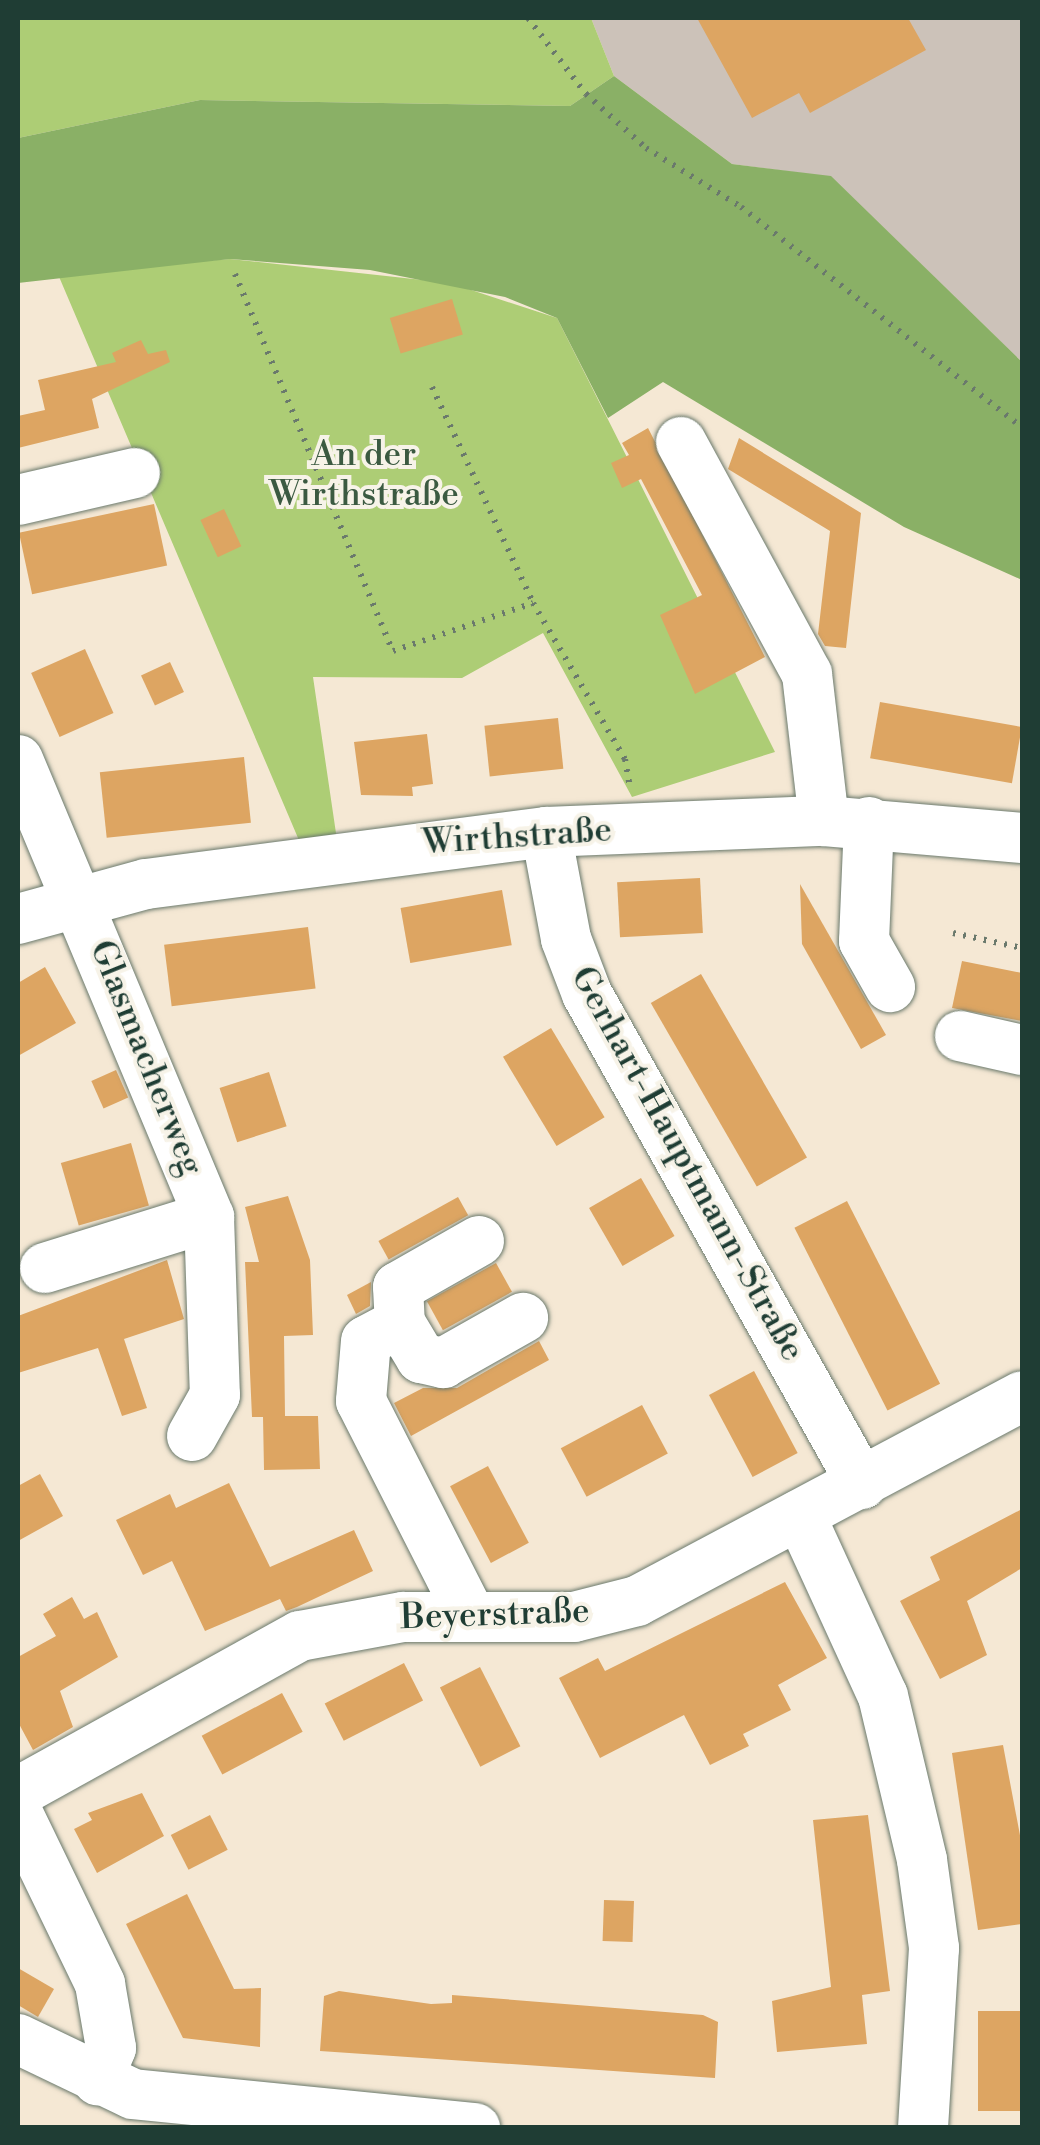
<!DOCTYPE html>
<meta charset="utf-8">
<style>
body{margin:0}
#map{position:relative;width:1040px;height:2145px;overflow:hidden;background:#f5e8d4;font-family:"Libre Bodoni",serif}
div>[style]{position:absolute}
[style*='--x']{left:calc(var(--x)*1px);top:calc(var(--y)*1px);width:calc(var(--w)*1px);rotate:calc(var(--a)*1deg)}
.industrial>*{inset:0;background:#ccc2b9}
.green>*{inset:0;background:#adcd75}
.forest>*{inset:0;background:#8ab066}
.building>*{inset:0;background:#dda562;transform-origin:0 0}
.path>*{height:6px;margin-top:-3px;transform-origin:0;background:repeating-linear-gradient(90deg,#6a796c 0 2.5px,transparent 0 10.5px)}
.roads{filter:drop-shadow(0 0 2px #6a796c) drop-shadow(0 0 2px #6a796c)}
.minor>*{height:50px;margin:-25px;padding:0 25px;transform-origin:25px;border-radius:25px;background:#fff}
span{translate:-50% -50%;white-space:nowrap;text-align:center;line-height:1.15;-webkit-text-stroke:8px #f7f3e8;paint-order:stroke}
.park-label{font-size:35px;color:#3b5a41}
.street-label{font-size:35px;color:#1f3d34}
.frame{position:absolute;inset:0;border:20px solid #1f3d34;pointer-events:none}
</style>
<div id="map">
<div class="industrial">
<i style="clip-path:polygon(591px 18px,1022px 18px,1022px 362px,831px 177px,732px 164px,614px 76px)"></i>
</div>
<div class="green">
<i style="clip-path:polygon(18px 18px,591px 18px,614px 76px,570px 106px,200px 100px,18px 138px)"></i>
<i style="clip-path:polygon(230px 259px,450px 283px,557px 318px,775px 752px,632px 797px,543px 633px,462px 678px,313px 677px,337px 840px,301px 845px,57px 272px)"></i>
</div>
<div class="forest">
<i style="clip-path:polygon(614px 76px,732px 164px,831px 176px,1022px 362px,1022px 580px,904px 527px,663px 382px,608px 418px,557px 318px,505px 297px,370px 270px,230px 259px,18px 283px,18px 138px,200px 100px,570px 106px)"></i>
</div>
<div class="building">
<i style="clip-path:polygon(697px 18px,908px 18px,926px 50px,810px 113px,799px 93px,752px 118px)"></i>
<i style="left:452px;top:299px;width:37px;height:65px;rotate:73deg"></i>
<i style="clip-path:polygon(141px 340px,148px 354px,166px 350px,170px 362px,92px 399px,99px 428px,18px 448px,18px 416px,45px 410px,38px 380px,116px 362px,112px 353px)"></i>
<i style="clip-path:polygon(648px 428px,765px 657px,695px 694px,660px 615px,702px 595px,641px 479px,622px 488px,611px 463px,629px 455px,622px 443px)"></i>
<i style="clip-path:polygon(739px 438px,861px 513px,846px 648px,825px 646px,818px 634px,830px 531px,728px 469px)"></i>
<i style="left:154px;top:504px;width:63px;height:138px;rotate:78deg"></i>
<i style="left:224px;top:509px;width:41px;height:26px;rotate:65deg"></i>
<i style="left:85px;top:649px;width:70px;height:59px;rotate:66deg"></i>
<i style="left:170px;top:662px;width:33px;height:32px;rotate:65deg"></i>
<i style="left:880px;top:702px;width:144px;height:57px;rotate:10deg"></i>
<i style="left:558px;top:718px;width:51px;height:74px;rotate:84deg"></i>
<i style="clip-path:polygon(427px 734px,433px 784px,412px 787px,413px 796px,361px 795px,354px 742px)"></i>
<i style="left:244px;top:757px;width:66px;height:145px;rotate:84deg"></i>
<i style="left:700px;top:878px;width:55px;height:83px;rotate:87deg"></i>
<i style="clip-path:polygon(800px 884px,886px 1035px,861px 1049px,802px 944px)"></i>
<i style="left:502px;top:890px;width:56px;height:103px;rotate:80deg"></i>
<i style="left:308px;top:927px;width:62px;height:145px;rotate:83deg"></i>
<i style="clip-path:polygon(962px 961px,1022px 973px,1022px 1021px,952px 1008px)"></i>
<i style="clip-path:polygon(45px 967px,76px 1023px,18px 1056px,18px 983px)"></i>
<i style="left:701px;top:974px;width:212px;height:58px;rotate:60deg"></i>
<i style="left:551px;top:1028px;width:104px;height:56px;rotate:59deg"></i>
<i style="left:116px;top:1070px;width:30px;height:27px;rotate:66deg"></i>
<i style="left:269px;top:1072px;width:57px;height:52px;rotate:72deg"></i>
<i style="left:131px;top:1143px;width:65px;height:73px;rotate:74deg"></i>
<i style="left:641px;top:1178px;width:67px;height:60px;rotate:60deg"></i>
<i style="clip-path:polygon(288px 1196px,310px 1260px,313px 1335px,284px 1336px,285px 1416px,318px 1416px,320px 1469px,264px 1470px,263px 1417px,252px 1417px,245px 1262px,259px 1262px,245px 1207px)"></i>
<i style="left:458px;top:1197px;width:21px;height:91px;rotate:61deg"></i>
<i style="left:847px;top:1201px;width:205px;height:59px;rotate:63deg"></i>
<i style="clip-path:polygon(167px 1260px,184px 1319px,124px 1339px,147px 1408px,122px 1416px,98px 1348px,18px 1373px,18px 1316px)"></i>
<i style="left:496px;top:1263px;width:33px;height:79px;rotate:61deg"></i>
<i style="clip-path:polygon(371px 1282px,370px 1306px,356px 1314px,347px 1295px)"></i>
<i style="clip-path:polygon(539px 1341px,549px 1360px,411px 1436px,394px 1403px,423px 1388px,457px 1388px)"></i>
<i style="left:754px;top:1371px;width:93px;height:51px;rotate:62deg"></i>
<i style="left:642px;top:1405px;width:55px;height:92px;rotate:62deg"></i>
<i style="left:488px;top:1466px;width:87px;height:43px;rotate:62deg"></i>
<i style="clip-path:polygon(40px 1474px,63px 1516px,18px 1541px,18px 1486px)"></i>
<i style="clip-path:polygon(229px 1483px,270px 1567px,354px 1530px,373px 1571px,297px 1607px,286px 1611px,280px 1599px,205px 1631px,172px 1561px,143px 1575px,116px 1520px,170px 1494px,176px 1508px)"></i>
<i style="clip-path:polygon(1022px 1509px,1022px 1568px,967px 1601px,987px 1655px,940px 1679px,900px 1601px,940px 1580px,930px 1557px)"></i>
<i style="clip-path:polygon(785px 1582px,827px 1658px,778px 1685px,791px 1710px,743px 1734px,749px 1746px,710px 1765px,684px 1715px,600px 1758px,559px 1678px,598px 1658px,605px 1671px)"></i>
<i style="clip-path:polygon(72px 1597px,84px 1619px,97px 1612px,118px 1657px,60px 1691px,73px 1727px,33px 1750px,18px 1722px,18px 1657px,56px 1636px,43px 1614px)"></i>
<i style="left:404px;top:1663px;width:42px;height:89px;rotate:63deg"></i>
<i style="left:480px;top:1667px;width:89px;height:45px;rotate:63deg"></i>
<i style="left:282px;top:1693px;width:44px;height:91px;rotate:62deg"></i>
<i style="clip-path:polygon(1003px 1745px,1022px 1846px,1022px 1924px,978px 1930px,952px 1753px)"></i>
<i style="clip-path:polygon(142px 1793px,164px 1836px,97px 1873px,74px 1829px,92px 1820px,88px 1813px)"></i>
<i style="left:210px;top:1815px;width:39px;height:44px;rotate:63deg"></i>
<i style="clip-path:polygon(868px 1815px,890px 1991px,862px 1995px,867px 2044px,777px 2052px,772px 2001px,831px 1987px,813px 1820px)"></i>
<i style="clip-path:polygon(187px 1894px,234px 1989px,261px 1988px,260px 2047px,183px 2038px,126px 1924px)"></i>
<i style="left:604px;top:1900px;width:30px;height:41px;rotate:2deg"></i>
<i style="clip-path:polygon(18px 1968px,54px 1989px,38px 2017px,18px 2005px)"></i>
<i style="clip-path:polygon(339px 1991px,431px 2004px,452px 2003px,452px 1995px,703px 2015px,718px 2022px,715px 2078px,320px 2051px,324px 1996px)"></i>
<i style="left:978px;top:2011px;width:44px;height:100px"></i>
</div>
<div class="path">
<i style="--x:528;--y:18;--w:96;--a:52.7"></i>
<i style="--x:586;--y:94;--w:81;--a:42"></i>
<i style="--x:646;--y:148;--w:112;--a:31.8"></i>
<i style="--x:741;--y:207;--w:357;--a:38.1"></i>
<i style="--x:235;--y:274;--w:409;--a:67.3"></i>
<i style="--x:393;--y:651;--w:148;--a:-18.9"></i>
<i style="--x:432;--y:387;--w:238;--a:64.9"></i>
<i style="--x:533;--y:603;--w:181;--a:59.5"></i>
<i style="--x:625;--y:759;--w:28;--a:80"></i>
<i style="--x:953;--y:933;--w:71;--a:12.3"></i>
</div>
<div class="roads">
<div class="minor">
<i style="--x:681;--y:442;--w:264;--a:61.5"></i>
<i style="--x:807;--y:674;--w:148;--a:83.4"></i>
<i style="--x:18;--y:500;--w:120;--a:-13"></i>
<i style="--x:18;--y:760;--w:495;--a:67.3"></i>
<i style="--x:209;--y:1217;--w:178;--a:88.1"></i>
<i style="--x:215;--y:1395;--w:47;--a:119.3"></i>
<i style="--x:869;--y:822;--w:119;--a:92.4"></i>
<i style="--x:864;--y:941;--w:53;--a:60.5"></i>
<i style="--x:546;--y:832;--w:109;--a:79.4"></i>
<i style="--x:566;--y:939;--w:59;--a:69.1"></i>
<i style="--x:587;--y:994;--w:562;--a:60.7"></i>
<i style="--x:18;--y:919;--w:133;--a:-15.3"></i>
<i style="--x:146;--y:884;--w:403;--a:-7.4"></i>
<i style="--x:546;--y:832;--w:278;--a:-2.3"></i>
<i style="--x:824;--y:821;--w:199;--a:4.9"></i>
<i style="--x:960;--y:1036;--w:64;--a:12.7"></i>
<i style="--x:479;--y:1241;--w:93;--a:150.4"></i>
<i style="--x:398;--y:1287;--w:36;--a:87"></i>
<i style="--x:400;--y:1323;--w:41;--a:59"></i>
<i style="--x:421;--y:1358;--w:23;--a:13"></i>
<i style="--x:443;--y:1363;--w:92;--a:-29.4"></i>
<i style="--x:45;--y:1268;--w:172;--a:-17.3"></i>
<i style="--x:400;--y:1323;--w:38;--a:152"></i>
<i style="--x:366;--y:1341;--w:60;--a:94.8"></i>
<i style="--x:361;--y:1401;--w:242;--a:63"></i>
<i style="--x:800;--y:1515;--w:199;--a:65.4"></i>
<i style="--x:883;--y:1696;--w:169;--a:76.6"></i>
<i style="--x:922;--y:1860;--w:89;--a:82.2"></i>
<i style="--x:934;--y:1948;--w:180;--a:93.5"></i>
<i style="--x:18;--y:1792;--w:322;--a:-29"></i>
<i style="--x:300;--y:1636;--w:105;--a:-10.5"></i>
<i style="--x:403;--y:1617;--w:171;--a:0"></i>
<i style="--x:574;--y:1617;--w:65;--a:-14.3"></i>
<i style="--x:637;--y:1601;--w:436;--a:-28"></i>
<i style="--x:18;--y:1814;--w:189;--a:64.2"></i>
<i style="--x:100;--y:1984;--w:65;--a:80.2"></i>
<i style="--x:111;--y:2048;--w:35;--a:112"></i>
<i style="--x:18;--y:2039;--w:127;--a:25.6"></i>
<i style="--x:133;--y:2094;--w:344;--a:5.7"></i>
</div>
</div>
<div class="park-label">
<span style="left:364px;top:475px">An der<br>Wirthstraße</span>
</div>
<div class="street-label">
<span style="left:517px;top:837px;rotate:-4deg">Wirthstraße</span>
<span style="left:146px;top:1058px;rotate:68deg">Glasmacherweg</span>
<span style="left:687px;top:1164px;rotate:61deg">Gerhart-Hauptmann-Straße</span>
<span style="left:495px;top:1615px;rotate:-2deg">Beyerstraße</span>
</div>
<div class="frame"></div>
</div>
